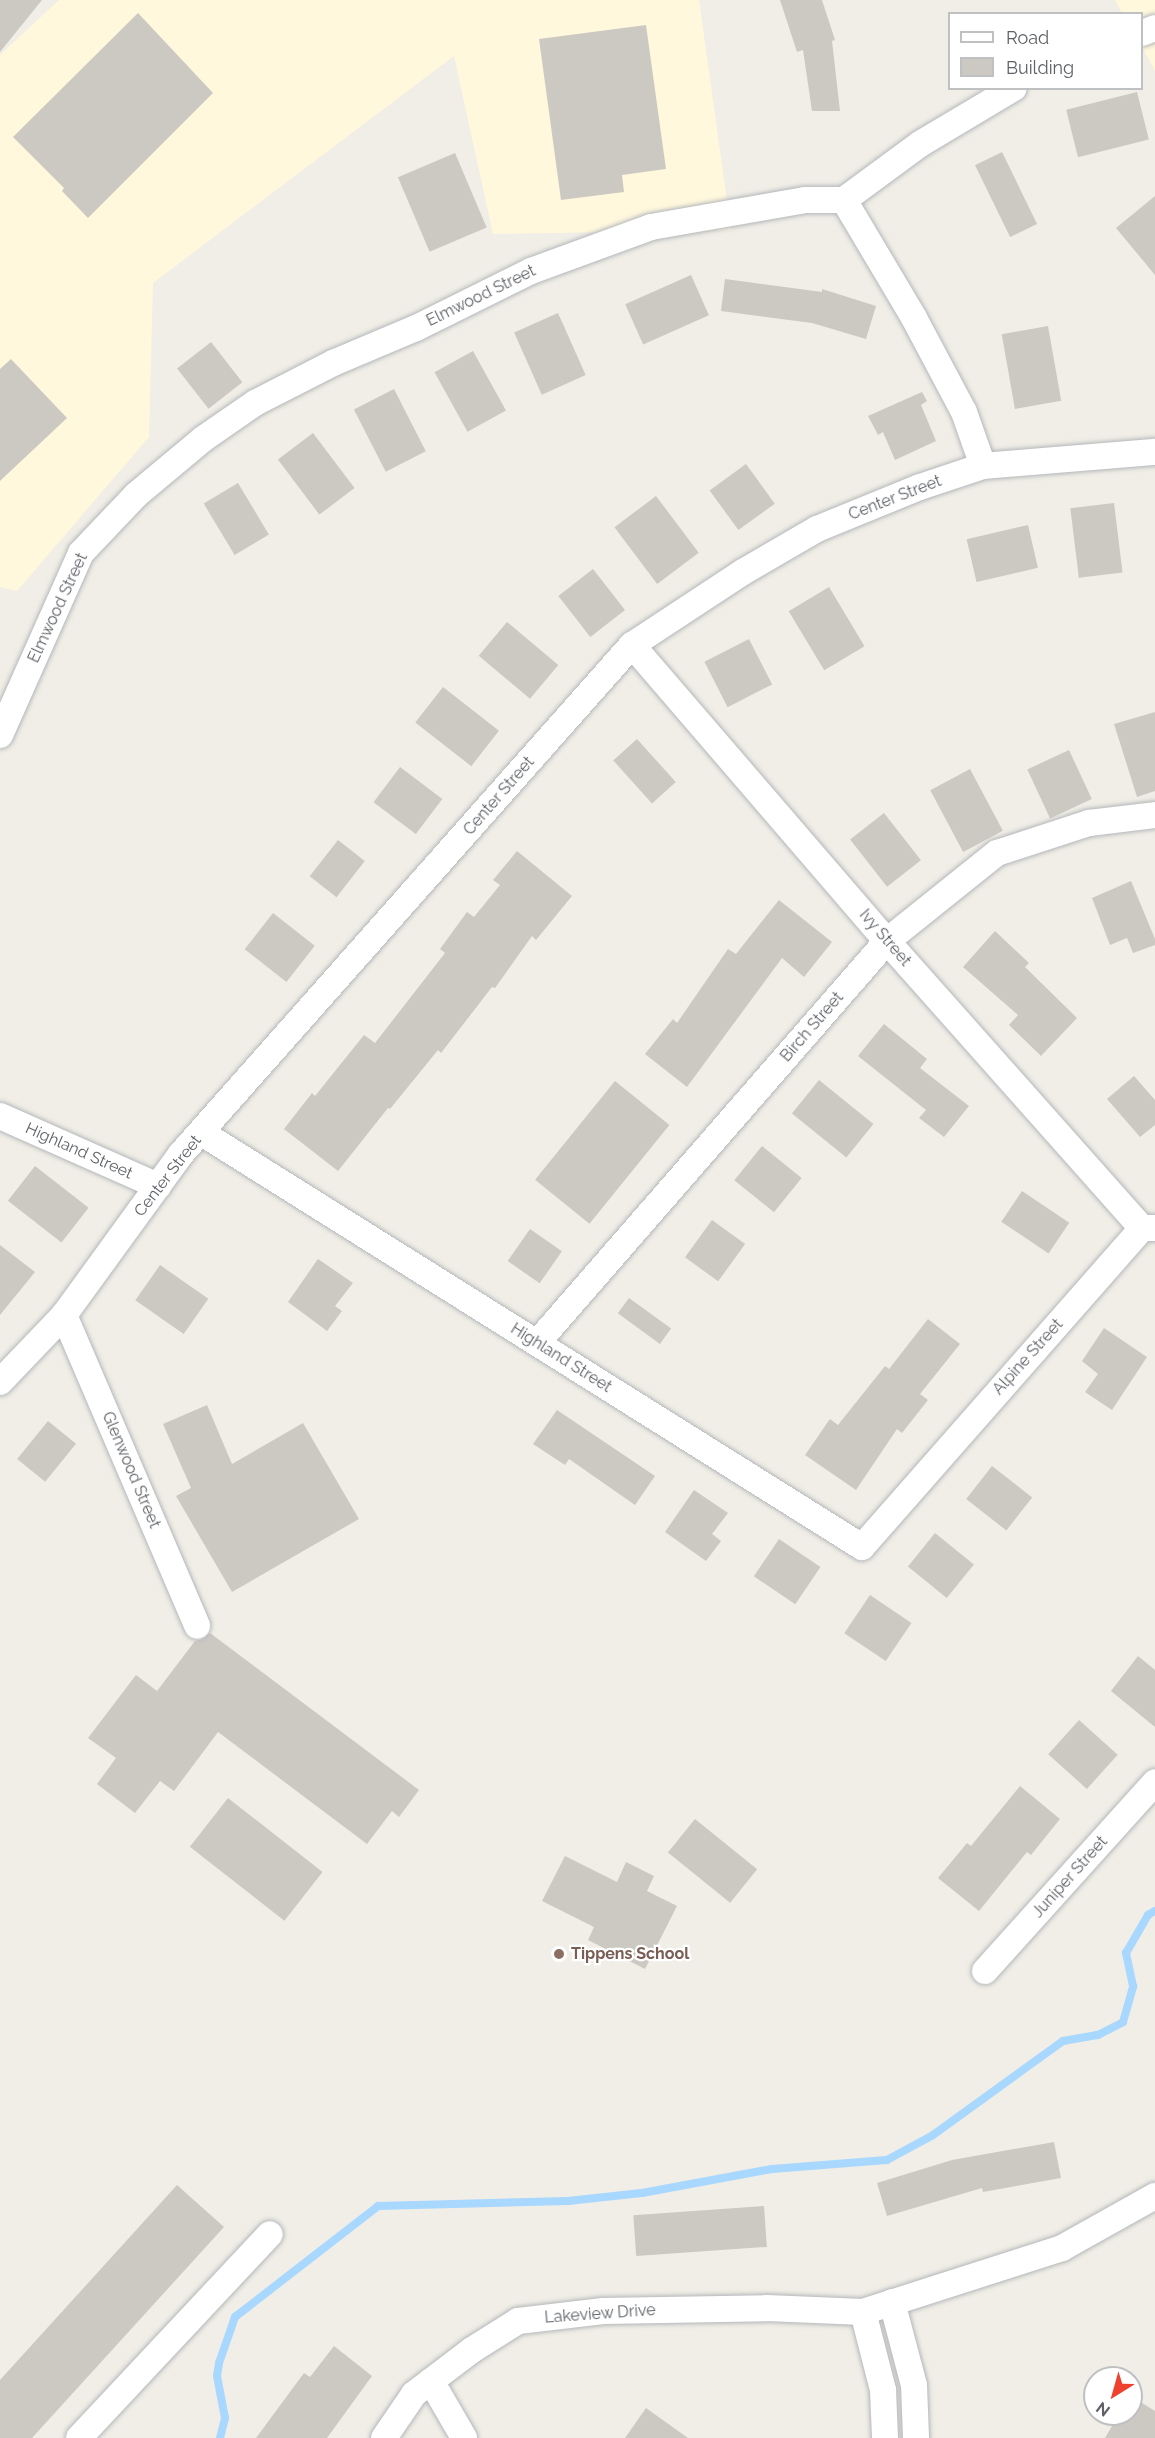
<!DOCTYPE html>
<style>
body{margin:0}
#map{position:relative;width:1155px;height:2438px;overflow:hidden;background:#f0eee6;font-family:Raleway,sans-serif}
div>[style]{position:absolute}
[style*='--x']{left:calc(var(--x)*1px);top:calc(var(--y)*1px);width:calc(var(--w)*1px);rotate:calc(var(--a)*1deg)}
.commercial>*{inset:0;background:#fff8dd}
.stream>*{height:8px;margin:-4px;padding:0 4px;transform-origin:4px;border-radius:4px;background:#a8d7ff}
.building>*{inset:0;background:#ccc9c3;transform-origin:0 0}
.roads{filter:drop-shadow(0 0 2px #b4b7bb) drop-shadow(0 0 2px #b4b7bb)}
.minor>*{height:26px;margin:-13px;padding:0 13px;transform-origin:13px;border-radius:13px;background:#fff}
.dots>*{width:16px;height:16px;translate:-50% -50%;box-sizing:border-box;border:3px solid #fff;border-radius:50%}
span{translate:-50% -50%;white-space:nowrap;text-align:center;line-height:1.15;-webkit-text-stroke:4.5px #fff;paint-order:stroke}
.street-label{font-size:16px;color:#5e6267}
.education-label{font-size:16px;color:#785e54;font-weight:700}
.left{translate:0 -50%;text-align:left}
.legend{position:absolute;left:948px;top:12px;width:195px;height:78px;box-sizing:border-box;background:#fff;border:2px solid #bfc0c2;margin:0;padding:8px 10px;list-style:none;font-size:18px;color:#5e6267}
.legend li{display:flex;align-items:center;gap:12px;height:30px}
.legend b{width:30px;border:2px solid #bfc0c2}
.north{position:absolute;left:1083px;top:2366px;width:60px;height:60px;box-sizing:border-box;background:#fff;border:2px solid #bfc0c2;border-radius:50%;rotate:217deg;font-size:16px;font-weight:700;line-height:24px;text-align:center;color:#5e6267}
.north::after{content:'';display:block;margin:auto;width:21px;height:27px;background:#ef422e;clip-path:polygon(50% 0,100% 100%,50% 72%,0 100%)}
</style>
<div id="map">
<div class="commercial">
<i style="clip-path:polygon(59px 0,699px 0,731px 230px,493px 234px,454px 56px,153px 283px,149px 437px,17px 591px,0 587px,0 55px)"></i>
<i style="clip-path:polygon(1115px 0,1155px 0,1155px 71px,1142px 47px,1142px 14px,1122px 13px)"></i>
</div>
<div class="stream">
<i style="--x:220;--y:2438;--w:21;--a:-76"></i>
<i style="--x:225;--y:2418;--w:43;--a:-100.8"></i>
<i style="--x:217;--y:2376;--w:13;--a:-81"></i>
<i style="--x:219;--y:2363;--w:49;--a:-70.8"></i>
<i style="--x:235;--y:2317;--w:181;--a:-37.8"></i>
<i style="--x:378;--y:2206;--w:190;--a:-1.5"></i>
<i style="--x:568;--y:2201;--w:74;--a:-6.2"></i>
<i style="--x:642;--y:2193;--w:132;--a:-10.5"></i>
<i style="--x:772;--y:2169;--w:115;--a:-4.5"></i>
<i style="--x:887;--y:2160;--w:52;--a:-28.5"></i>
<i style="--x:933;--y:2135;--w:160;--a:-35.9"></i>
<i style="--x:1063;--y:2041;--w:36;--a:-10"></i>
<i style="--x:1098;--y:2035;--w:28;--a:-27"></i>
<i style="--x:1123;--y:2022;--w:37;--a:-74"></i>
<i style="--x:1133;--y:1986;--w:34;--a:-102"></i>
<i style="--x:1126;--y:1953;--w:44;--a:-59.9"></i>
<i style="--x:1148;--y:1915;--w:8;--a:-30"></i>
</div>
<div class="building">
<i style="clip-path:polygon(0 0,42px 0,0 52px)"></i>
<i style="clip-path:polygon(780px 0,822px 0,835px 40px,832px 41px,840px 111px,812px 111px,803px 50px,797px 52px)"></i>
<i style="clip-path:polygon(138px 13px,213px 93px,88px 218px,62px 191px,64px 188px,13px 137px)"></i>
<i style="clip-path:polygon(646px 25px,666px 169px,622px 175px,624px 192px,561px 200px,539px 39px)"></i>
<i style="left:1137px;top:92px;width:49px;height:73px;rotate:76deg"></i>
<i style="left:1002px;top:152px;width:80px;height:30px;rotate:64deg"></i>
<i style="left:455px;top:153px;width:81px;height:62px;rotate:67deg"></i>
<i style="clip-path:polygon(1155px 196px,1155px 275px,1116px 228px)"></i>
<i style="left:691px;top:275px;width:44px;height:72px;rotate:66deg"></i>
<i style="clip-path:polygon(725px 279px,822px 292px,822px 289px,876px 306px,866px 339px,812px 323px,721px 311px)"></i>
<i style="left:558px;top:313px;width:68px;height:48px;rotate:66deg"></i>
<i style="left:1048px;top:326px;width:76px;height:47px;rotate:80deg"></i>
<i style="left:211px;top:342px;width:51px;height:43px;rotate:52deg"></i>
<i style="left:473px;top:351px;width:68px;height:44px;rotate:61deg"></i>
<i style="clip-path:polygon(11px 359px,67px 418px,0 481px,0 369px)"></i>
<i style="left:394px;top:389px;width:70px;height:45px;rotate:63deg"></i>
<i style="clip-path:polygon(922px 392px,927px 401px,921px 405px,936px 441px,895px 460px,883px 432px,878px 435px,868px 416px)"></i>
<i style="left:313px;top:433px;width:69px;height:44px;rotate:53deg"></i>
<i style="left:746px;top:464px;width:49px;height:45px;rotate:54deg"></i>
<i style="left:238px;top:483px;width:60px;height:40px;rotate:59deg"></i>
<i style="left:656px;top:496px;width:71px;height:52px;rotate:53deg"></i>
<i style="left:1114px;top:503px;width:70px;height:44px;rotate:83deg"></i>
<i style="left:1028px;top:525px;width:44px;height:63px;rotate:77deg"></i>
<i style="left:593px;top:569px;width:52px;height:44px;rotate:52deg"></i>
<i style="left:829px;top:587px;width:69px;height:47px;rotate:59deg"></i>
<i style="left:507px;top:622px;width:67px;height:44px;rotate:40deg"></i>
<i style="left:749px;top:639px;width:51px;height:50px;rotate:63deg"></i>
<i style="left:443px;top:687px;width:71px;height:45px;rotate:38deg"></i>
<i style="clip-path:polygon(1155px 712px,1155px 791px,1137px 797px,1114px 724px)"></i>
<i style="left:637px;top:739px;width:58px;height:32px;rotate:48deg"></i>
<i style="left:1069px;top:750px;width:54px;height:46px;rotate:65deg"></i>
<i style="left:400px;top:767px;width:53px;height:44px;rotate:37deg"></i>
<i style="left:970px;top:769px;width:70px;height:45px;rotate:62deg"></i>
<i style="left:884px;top:813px;width:60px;height:43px;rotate:52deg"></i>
<i style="left:338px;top:840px;width:34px;height:46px;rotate:38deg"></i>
<i style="clip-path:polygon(517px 851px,572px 896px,536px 940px,532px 936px,495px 988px,492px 987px,441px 1053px,438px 1050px,390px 1109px,388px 1108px,338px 1171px,284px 1129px,312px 1093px,315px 1096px,364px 1035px,375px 1043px,445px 953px,440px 949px,467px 912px,474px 917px,500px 885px,493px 880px)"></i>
<i style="clip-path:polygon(1131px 881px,1155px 939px,1155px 945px,1133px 953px,1127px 938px,1110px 945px,1092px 898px)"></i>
<i style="clip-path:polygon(779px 900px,832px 942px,804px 977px,782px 958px,687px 1087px,645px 1054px,673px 1019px,677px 1023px,728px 949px,736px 954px)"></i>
<i style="left:273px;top:913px;width:53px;height:46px;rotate:38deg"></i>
<i style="clip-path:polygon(995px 931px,1029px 963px,1025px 967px,1077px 1018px,1041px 1056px,1009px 1025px,1018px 1015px,963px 967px)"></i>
<i style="clip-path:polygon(884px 1024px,927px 1059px,920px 1068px,969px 1106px,944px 1137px,919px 1118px,926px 1110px,858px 1056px)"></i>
<i style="clip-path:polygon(1134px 1076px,1155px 1100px,1155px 1125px,1140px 1137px,1107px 1099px)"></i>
<i style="left:819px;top:1080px;width:70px;height:43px;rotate:39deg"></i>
<i style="left:615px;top:1081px;width:70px;height:127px;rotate:39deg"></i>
<i style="left:762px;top:1146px;width:51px;height:44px;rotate:39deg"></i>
<i style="left:35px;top:1166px;width:68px;height:44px;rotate:38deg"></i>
<i style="left:1022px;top:1191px;width:57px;height:37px;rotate:34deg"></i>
<i style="left:712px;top:1220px;width:41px;height:46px;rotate:36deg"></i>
<i style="left:530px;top:1229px;width:39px;height:39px;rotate:35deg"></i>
<i style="clip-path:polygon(0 1245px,35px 1272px,0 1315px)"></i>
<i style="clip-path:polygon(318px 1259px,353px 1283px,335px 1306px,342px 1311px,327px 1331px,288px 1302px)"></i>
<i style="left:160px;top:1265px;width:59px;height:43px;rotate:35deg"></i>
<i style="left:629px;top:1298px;width:52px;height:19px;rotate:36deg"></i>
<i style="clip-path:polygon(928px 1319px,960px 1344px,920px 1394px,928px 1400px,902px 1433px,897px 1429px,856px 1490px,805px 1455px,830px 1419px,838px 1425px,885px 1366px,889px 1369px)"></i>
<i style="clip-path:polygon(1104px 1328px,1147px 1357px,1112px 1410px,1085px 1392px,1098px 1374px,1082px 1361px)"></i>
<i style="clip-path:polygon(207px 1405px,232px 1464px,303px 1423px,359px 1519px,232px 1592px,176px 1496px,191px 1488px,163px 1424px)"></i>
<i style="clip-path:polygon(557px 1410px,655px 1476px,635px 1505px,569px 1459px,565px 1465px,533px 1444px)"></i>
<i style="left:48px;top:1421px;width:36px;height:49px;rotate:39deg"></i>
<i style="left:992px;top:1466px;width:51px;height:42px;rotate:38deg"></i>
<i style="clip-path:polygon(694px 1490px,728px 1513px,712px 1534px,721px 1541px,706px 1561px,665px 1532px)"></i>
<i style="left:935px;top:1533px;width:50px;height:43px;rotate:39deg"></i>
<i style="left:779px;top:1539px;width:50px;height:45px;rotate:34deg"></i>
<i style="left:870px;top:1595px;width:50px;height:46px;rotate:34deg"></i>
<i style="clip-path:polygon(210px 1633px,419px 1790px,399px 1817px,392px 1811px,367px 1844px,218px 1732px,174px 1791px,160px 1781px,135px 1813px,97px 1784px,116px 1758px,88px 1738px,136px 1675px,157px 1691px,195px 1641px,203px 1639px)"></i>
<i style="clip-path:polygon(1138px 1656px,1155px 1670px,1155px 1727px,1111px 1691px)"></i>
<i style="left:1079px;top:1720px;width:52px;height:46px;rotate:42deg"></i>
<i style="clip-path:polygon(1020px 1786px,1060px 1819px,1031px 1855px,1027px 1852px,979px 1911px,938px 1878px,967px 1843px,971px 1846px)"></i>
<i style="left:228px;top:1798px;width:120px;height:62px;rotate:38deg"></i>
<i style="left:695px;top:1819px;width:80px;height:43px;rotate:39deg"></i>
<i style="clip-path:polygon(565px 1856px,617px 1882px,626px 1862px,654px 1876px,647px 1891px,677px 1906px,645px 1969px,588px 1940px,594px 1927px,542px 1901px)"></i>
<i style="clip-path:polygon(1054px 2142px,1061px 2178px,983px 2192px,982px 2188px,887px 2216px,877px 2183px,952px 2160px)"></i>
<i style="clip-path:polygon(177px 2185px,224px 2227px,32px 2438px,0 2438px,0 2380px)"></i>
<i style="left:764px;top:2206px;width:41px;height:131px;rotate:86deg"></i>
<i style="clip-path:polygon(334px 2346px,372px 2376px,327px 2438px,256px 2438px,304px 2373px,310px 2377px)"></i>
<i style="clip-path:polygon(1131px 2396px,1155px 2411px,1155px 2438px,1105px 2438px,1119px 2414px,1131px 2414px)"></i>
<i style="clip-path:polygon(646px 2408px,688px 2438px,625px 2438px)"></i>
</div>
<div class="roads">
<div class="minor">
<i style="--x:1142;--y:33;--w:14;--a:-21"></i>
<i style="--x:844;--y:200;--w:94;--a:-36.4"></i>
<i style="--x:920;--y:144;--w:109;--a:-30.8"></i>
<i style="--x:632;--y:645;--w:391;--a:49.3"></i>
<i style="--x:887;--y:941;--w:384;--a:48.4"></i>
<i style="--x:0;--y:735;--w:199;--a:-66"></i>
<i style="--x:81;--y:553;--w:80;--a:-46.5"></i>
<i style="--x:136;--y:495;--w:87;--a:-39.9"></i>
<i style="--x:203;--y:439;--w:63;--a:-34.7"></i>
<i style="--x:255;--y:403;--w:88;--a:-27.1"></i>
<i style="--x:333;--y:363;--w:90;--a:-22.9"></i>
<i style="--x:416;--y:328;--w:128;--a:-26.4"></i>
<i style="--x:531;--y:271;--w:128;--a:-20.1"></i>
<i style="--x:651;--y:227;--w:156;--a:-9.9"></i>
<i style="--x:805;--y:200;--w:39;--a:0"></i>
<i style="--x:844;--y:200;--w:137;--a:59.3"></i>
<i style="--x:914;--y:318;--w:106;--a:62"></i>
<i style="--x:964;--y:412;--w:57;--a:70.6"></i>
<i style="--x:0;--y:1116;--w:173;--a:23.9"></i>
<i style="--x:202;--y:1133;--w:779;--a:32.1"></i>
<i style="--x:862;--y:1547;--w:424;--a:-48.7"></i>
<i style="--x:1142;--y:1228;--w:13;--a:0"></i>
<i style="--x:64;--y:1315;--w:338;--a:66.8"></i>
<i style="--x:537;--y:1343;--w:533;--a:-48.96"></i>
<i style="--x:887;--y:941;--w:141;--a:-38.7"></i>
<i style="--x:997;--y:853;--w:97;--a:-18.1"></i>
<i style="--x:1089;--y:823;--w:66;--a:-6.9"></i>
<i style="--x:0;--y:1382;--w:93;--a:-46.3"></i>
<i style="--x:64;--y:1315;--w:199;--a:-54"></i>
<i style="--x:181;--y:1154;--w:680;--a:-48.46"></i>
<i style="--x:632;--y:645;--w:133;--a:-33.3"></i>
<i style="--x:743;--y:572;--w:86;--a:-30.2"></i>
<i style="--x:817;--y:529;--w:111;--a:-22.2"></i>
<i style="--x:920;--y:487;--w:66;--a:-18.4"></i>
<i style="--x:983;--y:466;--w:173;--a:-4.7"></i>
<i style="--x:985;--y:1971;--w:254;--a:-48"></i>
<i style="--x:892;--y:2302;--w:86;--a:75.2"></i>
<i style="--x:914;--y:2385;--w:53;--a:87.8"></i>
<i style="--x:863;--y:2312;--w:81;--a:75.6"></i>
<i style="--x:883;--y:2390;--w:48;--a:87.6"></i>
<i style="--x:431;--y:2381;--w:66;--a:59.9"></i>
<i style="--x:79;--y:2438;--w:279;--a:-46.9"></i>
<i style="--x:384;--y:2438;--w:53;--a:-55.7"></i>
<i style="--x:414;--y:2394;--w:73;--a:-37.2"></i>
<i style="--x:472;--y:2350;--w:54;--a:-32.2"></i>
<i style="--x:518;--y:2321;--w:86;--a:-6.7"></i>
<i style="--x:603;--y:2311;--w:164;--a:-1"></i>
<i style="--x:767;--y:2308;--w:96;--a:2.4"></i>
<i style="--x:863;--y:2312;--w:209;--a:-17.8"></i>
<i style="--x:1062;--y:2248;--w:107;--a:-29.2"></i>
</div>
</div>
<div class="dots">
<i style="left:559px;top:1954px;background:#8d6e63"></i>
</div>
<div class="street-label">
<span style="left:481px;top:296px;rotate:-26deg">Elmwood Street</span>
<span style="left:895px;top:498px;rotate:-21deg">Center Street</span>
<span style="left:58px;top:608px;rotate:-65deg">Elmwood Street</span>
<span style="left:499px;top:796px;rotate:-49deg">Center Street</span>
<span style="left:885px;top:938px;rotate:49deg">Ivy Street</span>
<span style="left:812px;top:1027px;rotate:-49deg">Birch Street</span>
<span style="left:79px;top:1151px;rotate:24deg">Highland Street</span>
<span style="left:168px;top:1176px;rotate:-52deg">Center Street</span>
<span style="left:1028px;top:1357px;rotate:-48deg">Alpine Street</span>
<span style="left:561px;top:1358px;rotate:32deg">Highland Street</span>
<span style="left:131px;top:1470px;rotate:67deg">Glenwood Street</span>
<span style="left:1070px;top:1877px;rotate:-48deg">Juniper Street</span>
<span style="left:600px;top:2314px;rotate:-4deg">Lakeview Drive</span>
</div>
<div class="education-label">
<span class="left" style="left:571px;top:1954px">Tippens School</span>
</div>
<ul class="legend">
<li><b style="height:8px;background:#fff"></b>Road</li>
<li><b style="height:16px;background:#ccc9c3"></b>Building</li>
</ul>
<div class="north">N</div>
</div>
